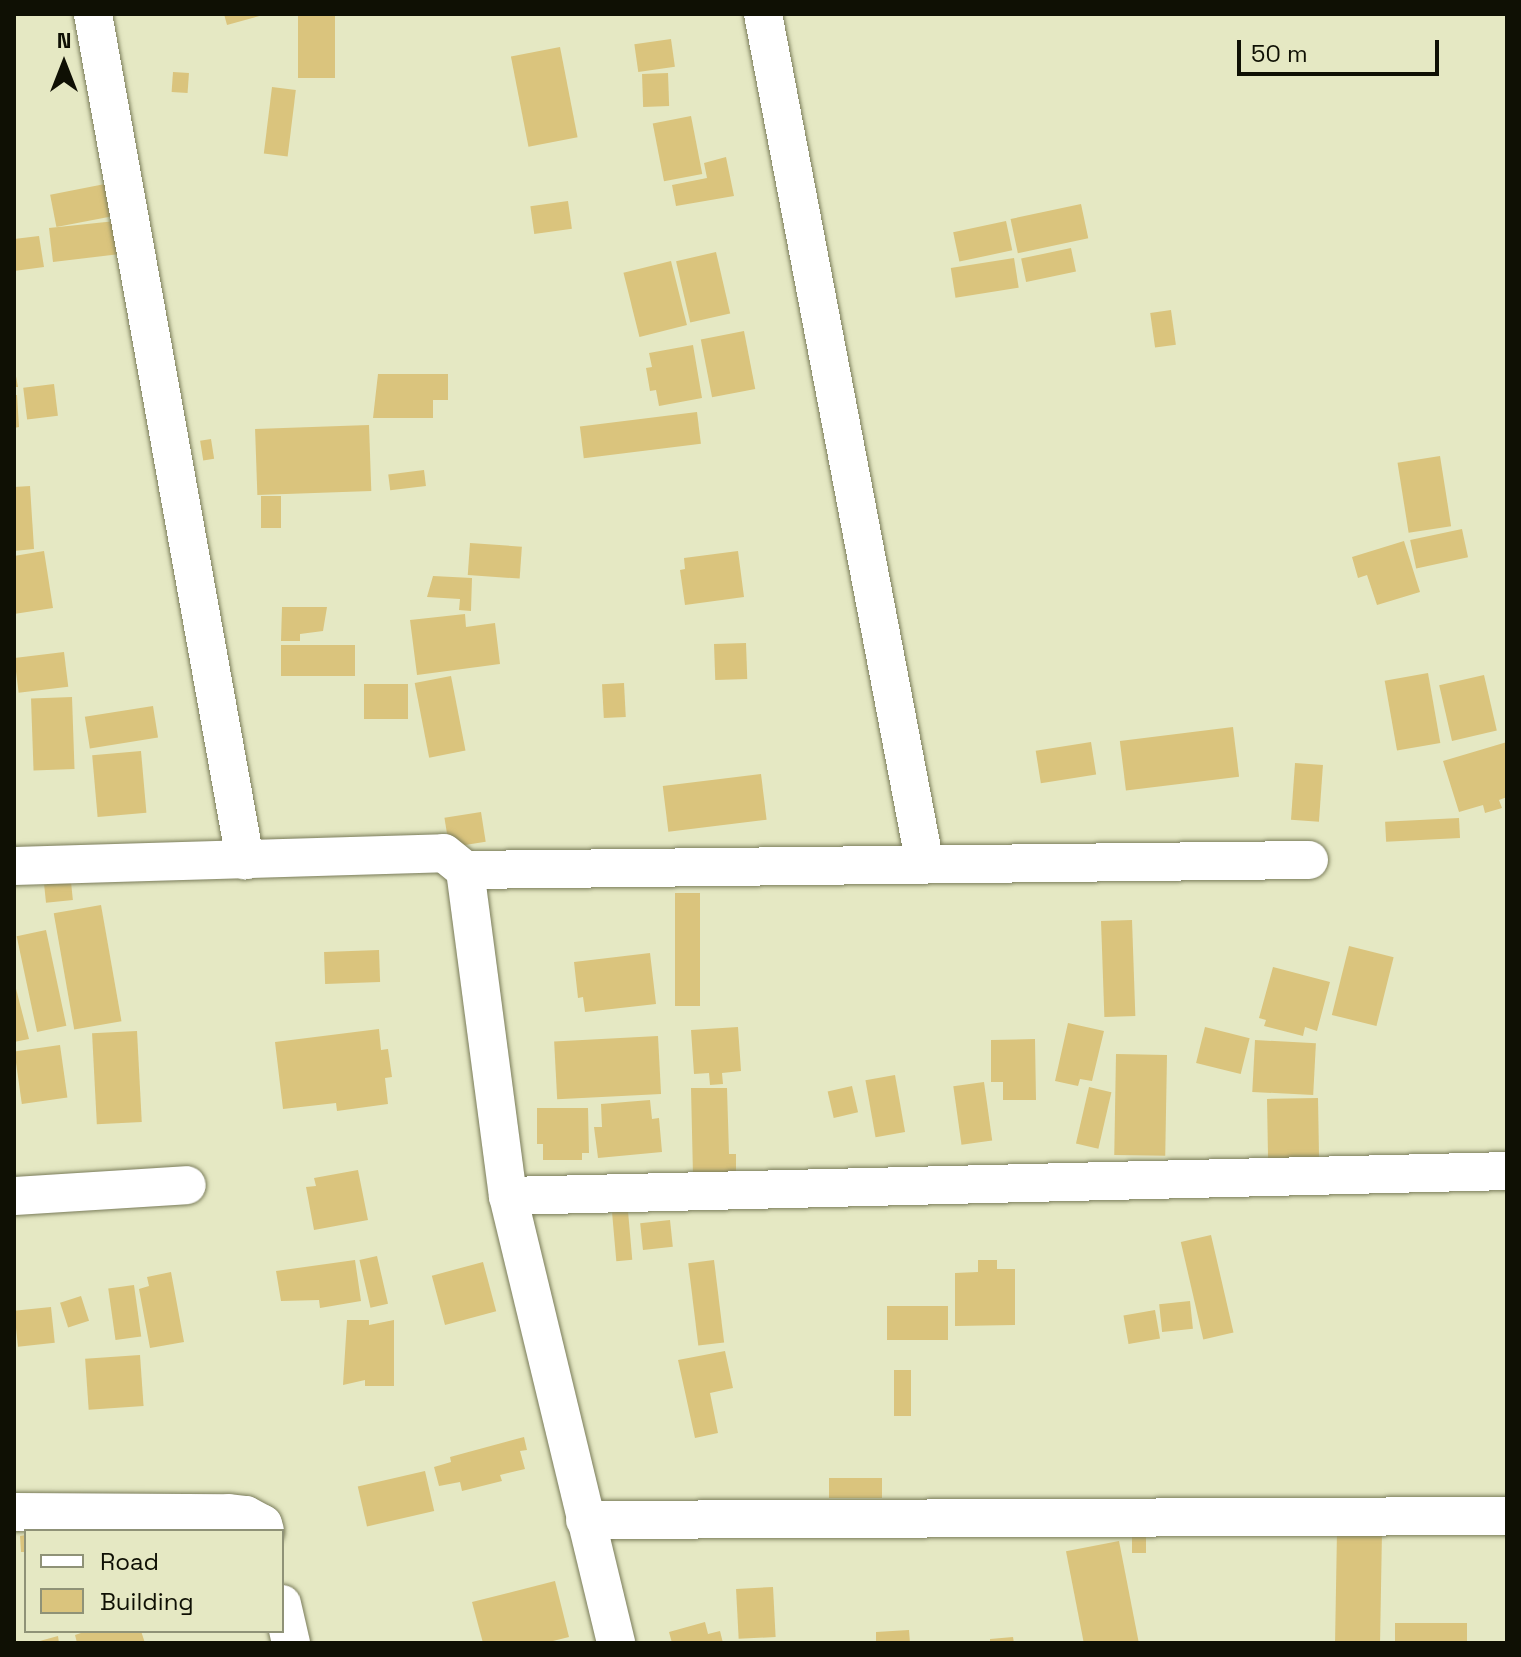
<!DOCTYPE html>
<style>
body{margin:0}
#map{position:relative;width:1521px;height:1657px;overflow:hidden;background:#e5e8c3;font-family:"Space Grotesk",sans-serif}
div>[style]{position:absolute}
[style*='--x']{left:calc(var(--x)*1px);top:calc(var(--y)*1px);width:calc(var(--w)*1px);rotate:calc(var(--a)*1deg)}
.building>*{inset:0;background:#dac47d;transform-origin:0 0}
.roads{filter:drop-shadow(0 0 2px #7a7c5a) drop-shadow(0 0 2px #7a7c5a)}
.minor>*{height:38px;margin:-19px;padding:0 19px;transform-origin:19px;border-radius:19px;background:#fff}
span{translate:-50% -50%;white-space:nowrap;text-align:center;line-height:1.15;-webkit-text-stroke:6px #e5e8c3;paint-order:stroke}
.frame{position:absolute;inset:0;border:16px solid #0f1004;pointer-events:none}
.legend{position:absolute;left:24px;top:1529px;width:260px;height:104px;box-sizing:border-box;background:#e5e8c3;border:2px solid #8f9277;margin:0;padding:10px 14px;list-style:none;font-size:24px;color:#0f1004}
.legend li{display:flex;align-items:center;gap:16px;height:40px}
.legend b{width:40px;border:2px solid #8f9277}
.north{position:absolute;left:24px;top:24px;width:80px;height:80px;-webkit-text-stroke:6px #e5e8c3;paint-order:stroke;rotate:0deg;font-size:22px;font-weight:700;line-height:32px;text-align:center;color:#0f1004}
.north::after{content:'';display:block;margin:auto;width:28px;height:36px;background:#0f1004;clip-path:polygon(50% 0,100% 100%,50% 72%,0 100%)}
.scale{position:absolute;left:1237px;top:40px;width:202px;height:36px;box-sizing:border-box;border:4px solid #0f1004;border-top:0;padding-left:10px;font-size:24px;line-height:28px;white-space:nowrap;color:#0f1004;-webkit-text-stroke:6px #e5e8c3;paint-order:stroke}
</style>
<div id="map">
<div class="building">
<i style="clip-path:polygon(224px 14px,263px 14px,263px 15px,227px 25px)"></i>
<i style="left:298px;top:14px;width:37px;height:64px"></i>
<i style="left:671px;top:39px;width:28px;height:37px;rotate:82deg"></i>
<i style="left:560px;top:47px;width:92px;height:50px;rotate:79deg"></i>
<i style="left:173px;top:72px;width:16px;height:20px;rotate:4deg"></i>
<i style="left:668px;top:73px;width:33px;height:26px;rotate:88deg"></i>
<i style="left:272px;top:87px;width:24px;height:67px;rotate:7deg"></i>
<i style="left:691px;top:116px;width:59px;height:39px;rotate:79deg"></i>
<i style="clip-path:polygon(726px 157px,734px 196px,676px 206px,672px 185px,707px 178px,704px 163px)"></i>
<i style="left:110px;top:183px;width:33px;height:61px;rotate:79deg"></i>
<i style="left:568px;top:201px;width:28px;height:38px;rotate:82deg"></i>
<i style="left:1081px;top:204px;width:35px;height:72px;rotate:78deg"></i>
<i style="clip-path:polygon(125px 220px,120px 254px,53px 262px,49px 228px)"></i>
<i style="left:1006px;top:221px;width:30px;height:54px;rotate:78deg"></i>
<i style="clip-path:polygon(39px 236px,44px 267px,14px 271px,14px 239px)"></i>
<i style="left:1071px;top:248px;width:24px;height:51px;rotate:78deg"></i>
<i style="left:716px;top:252px;width:63px;height:41px;rotate:77deg"></i>
<i style="left:1014px;top:258px;width:30px;height:64px;rotate:81deg"></i>
<i style="left:671px;top:261px;width:66px;height:49px;rotate:76deg"></i>
<i style="left:1171px;top:310px;width:35px;height:21px;rotate:82deg"></i>
<i style="left:744px;top:331px;width:59px;height:44px;rotate:79deg"></i>
<i style="clip-path:polygon(693px 345px,702px 398px,659px 406px,656px 390px,650px 391px,646px 368px,652px 367px,649px 353px)"></i>
<i style="clip-path:polygon(14px 366px,18px 387px,14px 387px)"></i>
<i style="clip-path:polygon(378px 374px,448px 374px,448px 400px,433px 400px,433px 418px,373px 418px)"></i>
<i style="left:54px;top:384px;width:32px;height:31px;rotate:83deg"></i>
<i style="clip-path:polygon(14px 395px,17px 395px,19px 427px,14px 428px)"></i>
<i style="left:697px;top:412px;width:32px;height:118px;rotate:83deg"></i>
<i style="left:369px;top:425px;width:66px;height:114px;rotate:88deg"></i>
<i style="left:211px;top:439px;width:20px;height:11px;rotate:81deg"></i>
<i style="left:1440px;top:456px;width:71px;height:43px;rotate:81deg"></i>
<i style="left:424px;top:470px;width:16px;height:36px;rotate:83deg"></i>
<i style="clip-path:polygon(30px 486px,34px 549px,14px 551px,14px 487px)"></i>
<i style="left:281px;top:496px;width:32px;height:20px;rotate:90deg"></i>
<i style="left:1462px;top:529px;width:29px;height:53px;rotate:78deg"></i>
<i style="clip-path:polygon(1404px 541px,1420px 592px,1377px 605px,1367px 575px,1358px 578px,1352px 557px)"></i>
<i style="left:470px;top:543px;width:52px;height:32px;rotate:4deg"></i>
<i style="clip-path:polygon(44px 551px,53px 608px,14px 614px,14px 556px)"></i>
<i style="clip-path:polygon(738px 551px,744px 597px,685px 605px,680px 570px,685px 569px,684px 558px)"></i>
<i style="clip-path:polygon(433px 576px,472px 578px,471px 611px,459px 610px,460px 599px,427px 597px)"></i>
<i style="clip-path:polygon(282px 607px,327px 607px,323px 631px,300px 634px,300px 641px,281px 641px)"></i>
<i style="clip-path:polygon(465px 614px,466px 627px,495px 623px,500px 664px,417px 675px,410px 620px)"></i>
<i style="left:746px;top:643px;width:36px;height:32px;rotate:88deg"></i>
<i style="left:281px;top:645px;width:74px;height:31px"></i>
<i style="left:64px;top:652px;width:35px;height:50px;rotate:83deg"></i>
<i style="left:1428px;top:673px;width:71px;height:44px;rotate:80deg"></i>
<i style="left:1484px;top:675px;width:57px;height:46px;rotate:77deg"></i>
<i style="left:451px;top:676px;width:76px;height:37px;rotate:79deg"></i>
<i style="left:624px;top:683px;width:34px;height:22px;rotate:87deg"></i>
<i style="left:364px;top:684px;width:44px;height:35px"></i>
<i style="left:72px;top:697px;width:72px;height:41px;rotate:88deg"></i>
<i style="left:153px;top:706px;width:32px;height:69px;rotate:81deg"></i>
<i style="left:1233px;top:727px;width:50px;height:114px;rotate:83deg"></i>
<i style="left:1091px;top:742px;width:33px;height:56px;rotate:81deg"></i>
<i style="clip-path:polygon(1507px 742px,1507px 797px,1499px 800px,1502px 808px,1485px 813px,1483px 805px,1459px 812px,1443px 761px)"></i>
<i style="left:141px;top:751px;width:62px;height:49px;rotate:85deg"></i>
<i style="left:1295px;top:763px;width:28px;height:57px;rotate:4deg"></i>
<i style="left:761px;top:774px;width:46px;height:99px;rotate:83deg"></i>
<i style="left:481px;top:812px;width:30px;height:37px;rotate:81deg"></i>
<i style="left:1459px;top:818px;width:20px;height:74px;rotate:87deg"></i>
<i style="left:71px;top:882px;width:18px;height:27px;rotate:84deg"></i>
<i style="left:675px;top:893px;width:25px;height:113px"></i>
<i style="left:101px;top:905px;width:118px;height:48px;rotate:80deg"></i>
<i style="left:1132px;top:920px;width:96px;height:31px;rotate:88deg"></i>
<i style="left:46px;top:930px;width:98px;height:30px;rotate:78deg"></i>
<i style="left:1349px;top:946px;width:46px;height:71px;rotate:14deg"></i>
<i style="left:379px;top:950px;width:32px;height:55px;rotate:88deg"></i>
<i style="clip-path:polygon(650px 953px,656px 1004px,585px 1012px,583px 997px,578px 998px,574px 962px)"></i>
<i style="clip-path:polygon(1273px 967px,1330px 982px,1317px 1031px,1305px 1027px,1303px 1036px,1264px 1026px,1266px 1020px,1259px 1018px)"></i>
<i style="clip-path:polygon(14px 981px,29px 1039px,14px 1042px)"></i>
<i style="clip-path:polygon(1068px 1023px,1104px 1031px,1092px 1081px,1080px 1079px,1078px 1086px,1055px 1081px)"></i>
<i style="clip-path:polygon(738px 1027px,741px 1071px,722px 1073px,723px 1084px,710px 1085px,709px 1073px,694px 1074px,691px 1030px)"></i>
<i style="left:1205px;top:1027px;width:46px;height:37px;rotate:14deg"></i>
<i style="clip-path:polygon(379px 1029px,381px 1050px,388px 1049px,392px 1077px,385px 1078px,388px 1104px,337px 1111px,336px 1103px,283px 1109px,275px 1042px)"></i>
<i style="left:137px;top:1031px;width:91px;height:45px;rotate:87deg"></i>
<i style="left:658px;top:1036px;width:58px;height:104px;rotate:87deg"></i>
<i style="clip-path:polygon(1035px 1039px,1036px 1100px,1003px 1100px,1003px 1082px,991px 1082px,991px 1040px)"></i>
<i style="left:1255px;top:1040px;width:61px;height:52px;rotate:3deg"></i>
<i style="left:60px;top:1045px;width:53px;height:46px;rotate:82deg"></i>
<i style="left:1116px;top:1054px;width:51px;height:101px;rotate:1deg"></i>
<i style="left:895px;top:1075px;width:58px;height:30px;rotate:80deg"></i>
<i style="left:984px;top:1082px;width:59px;height:31px;rotate:82deg"></i>
<i style="left:852px;top:1086px;width:27px;height:25px;rotate:77deg"></i>
<i style="left:1089px;top:1087px;width:23px;height:58px;rotate:13deg"></i>
<i style="clip-path:polygon(691px 1088px,727px 1088px,729px 1154px,736px 1154px,736px 1175px,693px 1176px)"></i>
<i style="left:1318px;top:1098px;width:71px;height:51px;rotate:89deg"></i>
<i style="clip-path:polygon(650px 1100px,652px 1119px,659px 1118px,662px 1152px,598px 1158px,594px 1127px,602px 1127px,601px 1104px)"></i>
<i style="clip-path:polygon(537px 1108px,588px 1108px,589px 1153px,582px 1153px,582px 1160px,543px 1160px,543px 1144px,537px 1144px)"></i>
<i style="clip-path:polygon(358px 1170px,368px 1220px,314px 1230px,306px 1187px,316px 1186px,314px 1178px)"></i>
<i style="left:628px;top:1211px;width:49px;height:16px;rotate:85deg"></i>
<i style="left:670px;top:1220px;width:27px;height:30px;rotate:84deg"></i>
<i style="left:1211px;top:1235px;width:100px;height:31px;rotate:77deg"></i>
<i style="left:377px;top:1256px;width:49px;height:18px;rotate:77deg"></i>
<i style="clip-path:polygon(355px 1260px,361px 1301px,320px 1308px,319px 1300px,281px 1301px,276px 1271px)"></i>
<i style="left:714px;top:1260px;width:83px;height:26px;rotate:83deg"></i>
<i style="clip-path:polygon(978px 1260px,997px 1260px,997px 1269px,1015px 1269px,1015px 1325px,955px 1326px,955px 1273px,978px 1272px)"></i>
<i style="left:483px;top:1262px;width:51px;height:53px;rotate:75deg"></i>
<i style="clip-path:polygon(171px 1272px,184px 1342px,150px 1348px,139px 1289px,149px 1286px,147px 1277px)"></i>
<i style="left:134px;top:1285px;width:52px;height:26px;rotate:82deg"></i>
<i style="left:81px;top:1296px;width:26px;height:22px;rotate:72deg"></i>
<i style="left:1190px;top:1301px;width:28px;height:31px;rotate:84deg"></i>
<i style="left:887px;top:1306px;width:61px;height:34px"></i>
<i style="left:51px;top:1307px;width:36px;height:37px;rotate:84deg"></i>
<i style="left:1155px;top:1310px;width:29px;height:32px;rotate:80deg"></i>
<i style="clip-path:polygon(347px 1320px,369px 1320px,369px 1325px,394px 1320px,394px 1386px,365px 1386px,365px 1380px,343px 1385px)"></i>
<i style="clip-path:polygon(725px 1351px,733px 1388px,710px 1393px,718px 1433px,695px 1438px,678px 1360px)"></i>
<i style="left:140px;top:1355px;width:51px;height:55px;rotate:86deg"></i>
<i style="left:894px;top:1370px;width:17px;height:46px"></i>
<i style="clip-path:polygon(524px 1437px,527px 1450px,520px 1451px,525px 1469px,500px 1475px,502px 1481px,462px 1491px,460px 1482px,439px 1486px,434px 1467px,451px 1462px,450px 1457px)"></i>
<i style="left:425px;top:1471px;width:41px;height:69px;rotate:77deg"></i>
<i style="left:829px;top:1478px;width:53px;height:20px"></i>
<i style="left:1337px;top:1531px;width:45px;height:113px;rotate:1deg"></i>
<i style="left:1132px;top:1533px;width:14px;height:20px"></i>
<i style="clip-path:polygon(26px 1535px,26px 1552px,21px 1552px,20px 1536px)"></i>
<i style="left:1119px;top:1541px;width:104px;height:54px;rotate:79deg"></i>
<i style="clip-path:polygon(555px 1581px,569px 1637px,545px 1643px,483px 1643px,472px 1602px)"></i>
<i style="left:773px;top:1587px;width:50px;height:37px;rotate:87deg"></i>
<i style="clip-path:polygon(705px 1622px,708px 1634px,720px 1631px,723px 1643px,672px 1643px,669px 1632px)"></i>
<i style="left:1467px;top:1623px;width:20px;height:72px;rotate:90deg"></i>
<i style="clip-path:polygon(909px 1630px,910px 1643px,876px 1643px,876px 1632px)"></i>
<i style="clip-path:polygon(87px 1631px,141px 1631px,145px 1643px,77px 1643px,75px 1635px)"></i>
<i style="clip-path:polygon(58px 1636px,59px 1643px,36px 1643px,36px 1642px)"></i>
<i style="clip-path:polygon(1013px 1637px,1014px 1643px,990px 1643px,990px 1639px)"></i>
</div>
<div class="roads">
<div class="minor">
<i style="--x:93;--y:14;--w:860;--a:79.81"></i>
<i style="--x:763;--y:14;--w:866;--a:79.22"></i>
<i style="--x:14;--y:866;--w:430;--a:-1.7"></i>
<i style="--x:444;--y:853;--w:27;--a:39"></i>
<i style="--x:465;--y:870;--w:329;--a:82.5"></i>
<i style="--x:508;--y:1196;--w:460;--a:76.4"></i>
<i style="--x:465;--y:870;--w:844;--a:-0.68"></i>
<i style="--x:14;--y:1196;--w:173;--a:-3.6"></i>
<i style="--x:508;--y:1196;--w:999;--a:-1.43"></i>
<i style="--x:14;--y:1512;--w:215;--a:0.3"></i>
<i style="--x:229;--y:1513;--w:17;--a:7"></i>
<i style="--x:246;--y:1515;--w:19;--a:28"></i>
<i style="--x:263;--y:1524;--w:7;--a:74"></i>
<i style="--x:585;--y:1520;--w:922;--a:-0.25"></i>
<i style="--x:282;--y:1604;--w:40;--a:77"></i>
</div>
</div>
<div class="frame"></div>
<ul class="legend">
<li><b style="height:10px;background:#fff"></b>Road</li>
<li><b style="height:22px;background:#dac47d"></b>Building</li>
</ul>
<div class="north">N</div>
<div class="scale">50 m</div>
</div>
